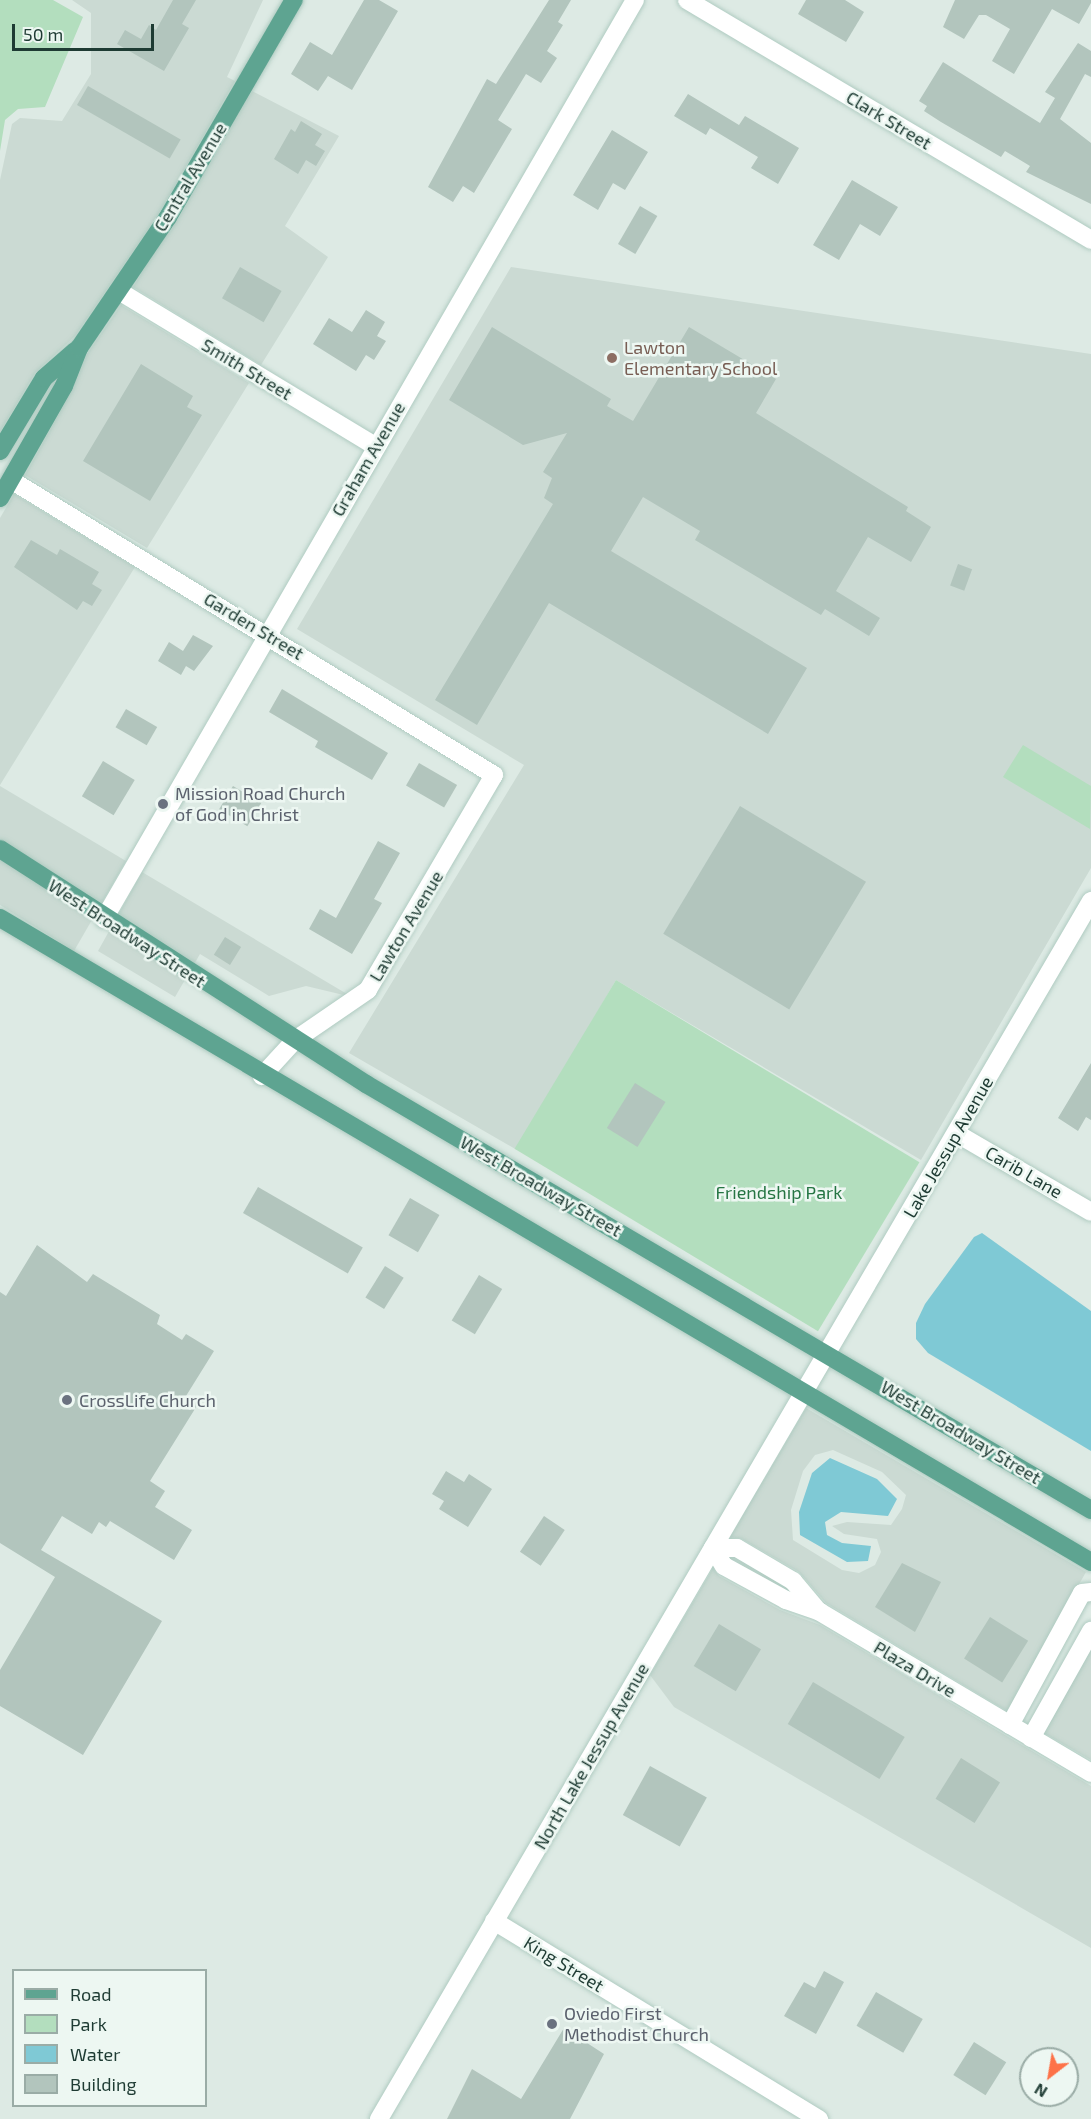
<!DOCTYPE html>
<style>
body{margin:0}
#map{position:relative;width:1091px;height:2119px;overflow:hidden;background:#ddeae4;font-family:"Exo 2",sans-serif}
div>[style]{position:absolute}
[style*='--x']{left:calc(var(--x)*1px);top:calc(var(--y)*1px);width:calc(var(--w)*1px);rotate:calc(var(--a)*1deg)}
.built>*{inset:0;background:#cbdad3}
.green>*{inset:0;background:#b3debe;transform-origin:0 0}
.water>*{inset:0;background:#7fc9d5}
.building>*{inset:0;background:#b2c5bd;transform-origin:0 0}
.roads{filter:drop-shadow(0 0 2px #afcbc1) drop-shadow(0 0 2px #afcbc1)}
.street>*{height:18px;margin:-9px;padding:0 9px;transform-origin:9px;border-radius:9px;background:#fff}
.secondary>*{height:18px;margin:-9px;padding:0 9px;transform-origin:9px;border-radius:9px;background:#fff}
.primary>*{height:18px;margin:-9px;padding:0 9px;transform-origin:9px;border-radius:9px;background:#5ea491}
.dots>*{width:16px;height:16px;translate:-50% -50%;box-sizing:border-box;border:3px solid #edf7f2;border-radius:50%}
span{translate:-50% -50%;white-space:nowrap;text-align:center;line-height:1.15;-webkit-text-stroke:5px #edf7f2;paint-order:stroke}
.street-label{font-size:18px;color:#1e3b33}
.education-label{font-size:18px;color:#785e54}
.left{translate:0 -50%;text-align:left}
.worship-label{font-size:18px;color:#5b616d}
.park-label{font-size:18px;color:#257543}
.legend{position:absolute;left:12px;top:1969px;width:195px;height:138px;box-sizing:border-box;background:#edf7f2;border:2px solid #9aaca6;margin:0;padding:8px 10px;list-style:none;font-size:18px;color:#1e3b33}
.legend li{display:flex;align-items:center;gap:12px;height:30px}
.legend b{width:30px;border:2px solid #9aaca6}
.north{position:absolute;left:1019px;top:2047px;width:60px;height:60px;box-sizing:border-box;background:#edf7f2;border:2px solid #9aaca6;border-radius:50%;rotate:211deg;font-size:16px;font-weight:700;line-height:24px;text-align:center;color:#1e3b33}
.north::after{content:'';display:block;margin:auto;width:21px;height:27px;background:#fd7248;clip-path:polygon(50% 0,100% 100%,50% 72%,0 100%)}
.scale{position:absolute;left:12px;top:24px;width:142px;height:27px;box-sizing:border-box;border:3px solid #1e3b33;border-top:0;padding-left:8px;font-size:18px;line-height:21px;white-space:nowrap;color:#1e3b33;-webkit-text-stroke:4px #edf7f2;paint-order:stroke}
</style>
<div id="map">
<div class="built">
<i style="clip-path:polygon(72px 0,263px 0,227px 77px,235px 81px,160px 212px,75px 336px,35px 373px,0 432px,0 180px,12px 124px,20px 118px,62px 121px,91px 74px,91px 13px)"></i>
<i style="clip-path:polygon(252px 91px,339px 136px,285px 226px,328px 257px,261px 365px,133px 287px)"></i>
<i style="clip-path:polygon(511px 267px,1091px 354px,1091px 868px,921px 1160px,616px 980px,517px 1150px,349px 1053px,524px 765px,297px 629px)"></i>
<i style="clip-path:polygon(121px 305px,249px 383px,147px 548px,25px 475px,72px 390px,87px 354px)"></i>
<i style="clip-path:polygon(14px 494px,135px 567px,0 785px,0 518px)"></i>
<i style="clip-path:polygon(0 786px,126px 861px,74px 951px,0 905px)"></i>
<i style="clip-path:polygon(142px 872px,352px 997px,306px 986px,269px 996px,200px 954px,175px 997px,98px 951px)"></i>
<i style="clip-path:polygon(evenodd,806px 1408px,1086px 1572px,1007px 1711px,826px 1603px,799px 1572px,742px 1539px,730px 1537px,806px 1408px,833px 1450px,882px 1472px,906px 1495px,902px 1509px,891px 1525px,847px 1522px,832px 1526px,844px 1534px,877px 1539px,881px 1552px,875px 1565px,859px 1573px,842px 1570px,793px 1540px,791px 1510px,803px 1471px,815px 1455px,833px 1450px)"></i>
<i style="clip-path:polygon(713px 1568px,719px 1576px,780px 1610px,820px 1625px,1091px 1786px,1091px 1948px,674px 1707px,650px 1675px)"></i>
<i style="clip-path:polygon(1091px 1648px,1091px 1760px,1044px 1733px)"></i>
</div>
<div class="green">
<i style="clip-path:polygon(0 0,53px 0,83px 17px,45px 107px,18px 109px,5px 120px,0 151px)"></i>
<i style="clip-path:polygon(1023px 745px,1091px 786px,1090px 829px,1003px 777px)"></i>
<i style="left:616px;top:980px;width:354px;height:197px;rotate:31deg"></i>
</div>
<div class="water">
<i style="clip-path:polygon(982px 1233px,1091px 1311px,1091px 1451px,928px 1353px,916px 1339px,916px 1323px,925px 1304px,974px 1237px)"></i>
<i style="clip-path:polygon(830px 1458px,877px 1479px,897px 1499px,888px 1516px,841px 1512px,825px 1522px,827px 1535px,842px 1543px,871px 1546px,868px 1561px,847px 1562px,800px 1535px,799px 1512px,812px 1473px)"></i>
</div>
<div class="building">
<i style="clip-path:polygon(173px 0,196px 0,182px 24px,189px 28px,164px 71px,117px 44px,125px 30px,141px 39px,149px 25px,156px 30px)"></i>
<i style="clip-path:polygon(364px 0,379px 0,398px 11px,352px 90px,328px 76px,318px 91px,291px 74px,310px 42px,332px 55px)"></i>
<i style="clip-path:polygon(549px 0,571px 0,558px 22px,563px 25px,547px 51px,557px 58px,541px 83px,526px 74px,498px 120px,512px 129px,474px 193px,463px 186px,453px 202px,428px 187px,487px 79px,496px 84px)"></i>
<i style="clip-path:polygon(806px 0,845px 0,864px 12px,846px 42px,798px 14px)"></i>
<i style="clip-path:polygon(955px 0,1091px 0,1091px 3px,1079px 24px,1052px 9px,1014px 74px,992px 61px,1010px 29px,986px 15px,979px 15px,964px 39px,943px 27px)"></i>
<i style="clip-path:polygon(1078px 43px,1091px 51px,1091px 77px,1085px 74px,1060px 119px,1091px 143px,1091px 204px,1026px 172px,1030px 166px,1005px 151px,1001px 157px,941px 122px,924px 111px,927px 106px,919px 101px,943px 62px,1040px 123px,1055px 98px,1045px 92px)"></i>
<i style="left:88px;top:86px;width:107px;height:22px;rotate:30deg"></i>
<i style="clip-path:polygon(688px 94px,739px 125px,745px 116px,799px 148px,778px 184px,751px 168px,758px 157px,710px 128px,706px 135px,674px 116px)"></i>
<i style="clip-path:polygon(301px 121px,322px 134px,315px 145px,325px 151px,316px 166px,306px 160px,298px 174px,274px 159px,291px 129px,295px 132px)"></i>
<i style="clip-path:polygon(612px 130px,648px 152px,625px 190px,613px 183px,598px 210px,573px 195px)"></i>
<i style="clip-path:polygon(852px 180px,898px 207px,880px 236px,860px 224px,839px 260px,813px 245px)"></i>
<i style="left:640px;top:206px;width:20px;height:44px;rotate:30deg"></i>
<i style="left:240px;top:267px;width:48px;height:36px;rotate:30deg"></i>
<i style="clip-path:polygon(366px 310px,385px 322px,377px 336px,386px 341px,374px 360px,366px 355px,356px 371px,313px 344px,329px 318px,352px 332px)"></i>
<i style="clip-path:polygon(492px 327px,611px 399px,607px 406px,633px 421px,689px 327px,776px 379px,756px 413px,908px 507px,906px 511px,931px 527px,911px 562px,868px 537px,836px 591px,880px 618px,869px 636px,825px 609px,821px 615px,695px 540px,700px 531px,643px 497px,611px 551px,807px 668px,768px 734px,549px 603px,477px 725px,435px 700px,553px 504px,544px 498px,552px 478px,543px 472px,567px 433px,523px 445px,449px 400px)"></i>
<i style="clip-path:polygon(141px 364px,193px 396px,187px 407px,202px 415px,150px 501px,83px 461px)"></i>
<i style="clip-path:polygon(31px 540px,57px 555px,60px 549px,99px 572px,92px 584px,102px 590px,92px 606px,83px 601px,77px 610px,14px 567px)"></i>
<i style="left:958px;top:564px;width:15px;height:23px;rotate:20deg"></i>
<i style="clip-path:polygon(193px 635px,213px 646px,194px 671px,186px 666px,181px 675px,158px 661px,169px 642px,183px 651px)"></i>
<i style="clip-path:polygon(282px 689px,388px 753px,372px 780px,315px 747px,318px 741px,269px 712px)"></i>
<i style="left:126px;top:709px;width:36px;height:21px;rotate:30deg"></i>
<i style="left:103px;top:761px;width:37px;height:41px;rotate:31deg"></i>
<i style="left:419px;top:763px;width:44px;height:26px;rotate:30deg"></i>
<i style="left:233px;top:786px;width:33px;height:27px;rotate:31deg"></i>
<i style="left:740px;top:806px;width:147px;height:149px;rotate:31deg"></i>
<i style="clip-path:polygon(378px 841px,400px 853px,374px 899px,382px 903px,352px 954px,309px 929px,320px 909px,336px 918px)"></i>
<i style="left:225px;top:937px;width:19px;height:21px;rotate:32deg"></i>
<i style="clip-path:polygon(1091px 1063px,1091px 1120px,1086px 1117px,1078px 1131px,1058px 1118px)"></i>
<i style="left:635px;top:1083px;width:36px;height:53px;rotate:32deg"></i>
<i style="left:258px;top:1187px;width:121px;height:30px;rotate:30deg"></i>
<i style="left:410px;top:1198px;width:34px;height:43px;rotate:30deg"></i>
<i style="clip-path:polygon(37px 1245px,87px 1282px,93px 1274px,160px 1315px,157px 1324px,182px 1340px,186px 1334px,214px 1351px,186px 1396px,198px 1404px,150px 1481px,165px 1491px,155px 1507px,192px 1530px,174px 1560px,110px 1521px,106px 1527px,99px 1522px,92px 1534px,62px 1516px,41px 1550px,162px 1621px,83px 1755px,0 1706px,0 1670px,55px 1577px,0 1543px,0 1292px,6px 1296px)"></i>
<i style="left:385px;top:1266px;width:22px;height:37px;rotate:32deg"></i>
<i style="left:479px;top:1275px;width:27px;height:53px;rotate:31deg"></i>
<i style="clip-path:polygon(446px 1471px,464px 1482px,469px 1474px,492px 1489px,468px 1527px,439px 1509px,444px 1501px,432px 1494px)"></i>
<i style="left:544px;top:1516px;width:25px;height:43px;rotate:34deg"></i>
<i style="clip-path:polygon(902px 1563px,941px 1582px,915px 1632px,875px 1607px)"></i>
<i style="left:990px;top:1617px;width:45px;height:49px;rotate:32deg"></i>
<i style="left:719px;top:1624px;width:49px;height:49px;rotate:31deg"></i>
<i style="left:813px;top:1682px;width:107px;height:49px;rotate:31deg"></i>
<i style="left:961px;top:1758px;width:46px;height:48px;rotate:32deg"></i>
<i style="left:650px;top:1766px;width:65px;height:56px;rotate:29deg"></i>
<i style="clip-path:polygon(824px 1971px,844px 1982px,816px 2034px,784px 2016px,804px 1982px,815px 1988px)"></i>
<i style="left:876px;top:1992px;width:54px;height:39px;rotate:30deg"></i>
<i style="clip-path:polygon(564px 2028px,604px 2054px,570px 2119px,447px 2119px,472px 2069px,521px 2099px)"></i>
<i style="left:974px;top:2042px;width:38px;height:39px;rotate:32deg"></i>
</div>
<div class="roads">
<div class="street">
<i style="--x:687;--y:0;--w:470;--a:30.7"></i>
<i style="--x:119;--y:291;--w:299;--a:31.2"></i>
<i style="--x:11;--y:480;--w:566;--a:31.42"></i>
<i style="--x:494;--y:775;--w:249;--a:120.4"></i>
<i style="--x:368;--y:990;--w:88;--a:145.6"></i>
<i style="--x:295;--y:1040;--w:49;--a:132.5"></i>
<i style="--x:104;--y:919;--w:1061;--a:-59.98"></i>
<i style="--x:956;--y:1133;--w:156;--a:30.3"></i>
<i style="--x:713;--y:1548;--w:21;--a:59"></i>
<i style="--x:724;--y:1566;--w:71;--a:28.7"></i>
<i style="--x:786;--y:1600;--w:36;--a:19"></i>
<i style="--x:820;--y:1612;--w:315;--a:30.7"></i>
<i style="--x:713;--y:1548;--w:24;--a:0"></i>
<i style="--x:737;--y:1548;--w:65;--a:30.5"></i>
<i style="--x:793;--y:1581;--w:39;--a:50"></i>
<i style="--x:1010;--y:1725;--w:150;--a:-61.4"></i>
<i style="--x:1082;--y:1593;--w:9;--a:-6"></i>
<i style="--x:1031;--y:1738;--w:123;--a:-60.7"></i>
<i style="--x:494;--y:1921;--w:381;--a:31.4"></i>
</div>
<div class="secondary">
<i style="--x:379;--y:2119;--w:1411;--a:-59.69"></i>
</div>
<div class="primary">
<i style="--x:0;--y:451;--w:85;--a:-58.9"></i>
<i style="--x:44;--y:378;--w:41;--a:-41.1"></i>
<i style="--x:0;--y:498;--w:129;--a:-60.3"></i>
<i style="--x:64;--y:386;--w:41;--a:-68.5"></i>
<i style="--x:79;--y:348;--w:158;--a:-55.8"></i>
<i style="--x:168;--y:217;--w:251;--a:-59.9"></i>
<i style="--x:0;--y:849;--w:435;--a:32.7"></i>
<i style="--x:366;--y:1084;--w:841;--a:30.44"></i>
<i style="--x:0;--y:918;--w:1267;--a:30.55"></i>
</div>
</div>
<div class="dots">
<i style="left:612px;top:358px;background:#8d6e63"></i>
<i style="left:163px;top:804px;background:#6b7280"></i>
<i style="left:67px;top:1400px;background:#6b7280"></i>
<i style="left:552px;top:2024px;background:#6b7280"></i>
</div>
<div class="street-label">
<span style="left:889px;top:120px;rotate:31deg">Clark Street</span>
<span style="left:190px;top:177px;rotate:-59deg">Central Avenue</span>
<span style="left:247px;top:369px;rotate:31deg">Smith Street</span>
<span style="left:368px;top:459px;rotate:-60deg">Graham Avenue</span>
<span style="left:254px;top:626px;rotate:31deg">Garden Street</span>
<span style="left:406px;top:926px;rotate:-59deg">Lawton Avenue</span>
<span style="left:127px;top:933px;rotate:33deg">West Broadway Street</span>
<span style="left:948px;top:1147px;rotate:-60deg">Lake Jessup Avenue</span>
<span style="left:1024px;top:1172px;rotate:30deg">Carib Lane</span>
<span style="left:541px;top:1186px;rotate:30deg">West Broadway Street</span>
<span style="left:961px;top:1432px;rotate:31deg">West Broadway Street</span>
<span style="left:915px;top:1669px;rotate:31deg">Plaza Drive</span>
<span style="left:591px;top:1756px;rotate:-60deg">North Lake Jessup Avenue</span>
<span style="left:564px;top:1964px;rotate:31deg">King Street</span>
</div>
<div class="education-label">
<span class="left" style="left:624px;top:358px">Lawton<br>Elementary School</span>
</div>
<div class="worship-label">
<span class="left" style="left:175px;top:804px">Mission Road Church<br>of God in Christ</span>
<span class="left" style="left:79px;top:1400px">CrossLife Church</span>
<span class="left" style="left:564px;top:2024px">Oviedo First<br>Methodist Church</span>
</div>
<div class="park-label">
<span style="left:779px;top:1192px">Friendship Park</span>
</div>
<ul class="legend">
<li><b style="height:8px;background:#5ea491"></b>Road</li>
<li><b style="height:16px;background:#b3debe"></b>Park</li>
<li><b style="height:16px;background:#7fc9d5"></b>Water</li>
<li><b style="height:16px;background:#b2c5bd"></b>Building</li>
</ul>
<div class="north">N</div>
<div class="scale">50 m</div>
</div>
